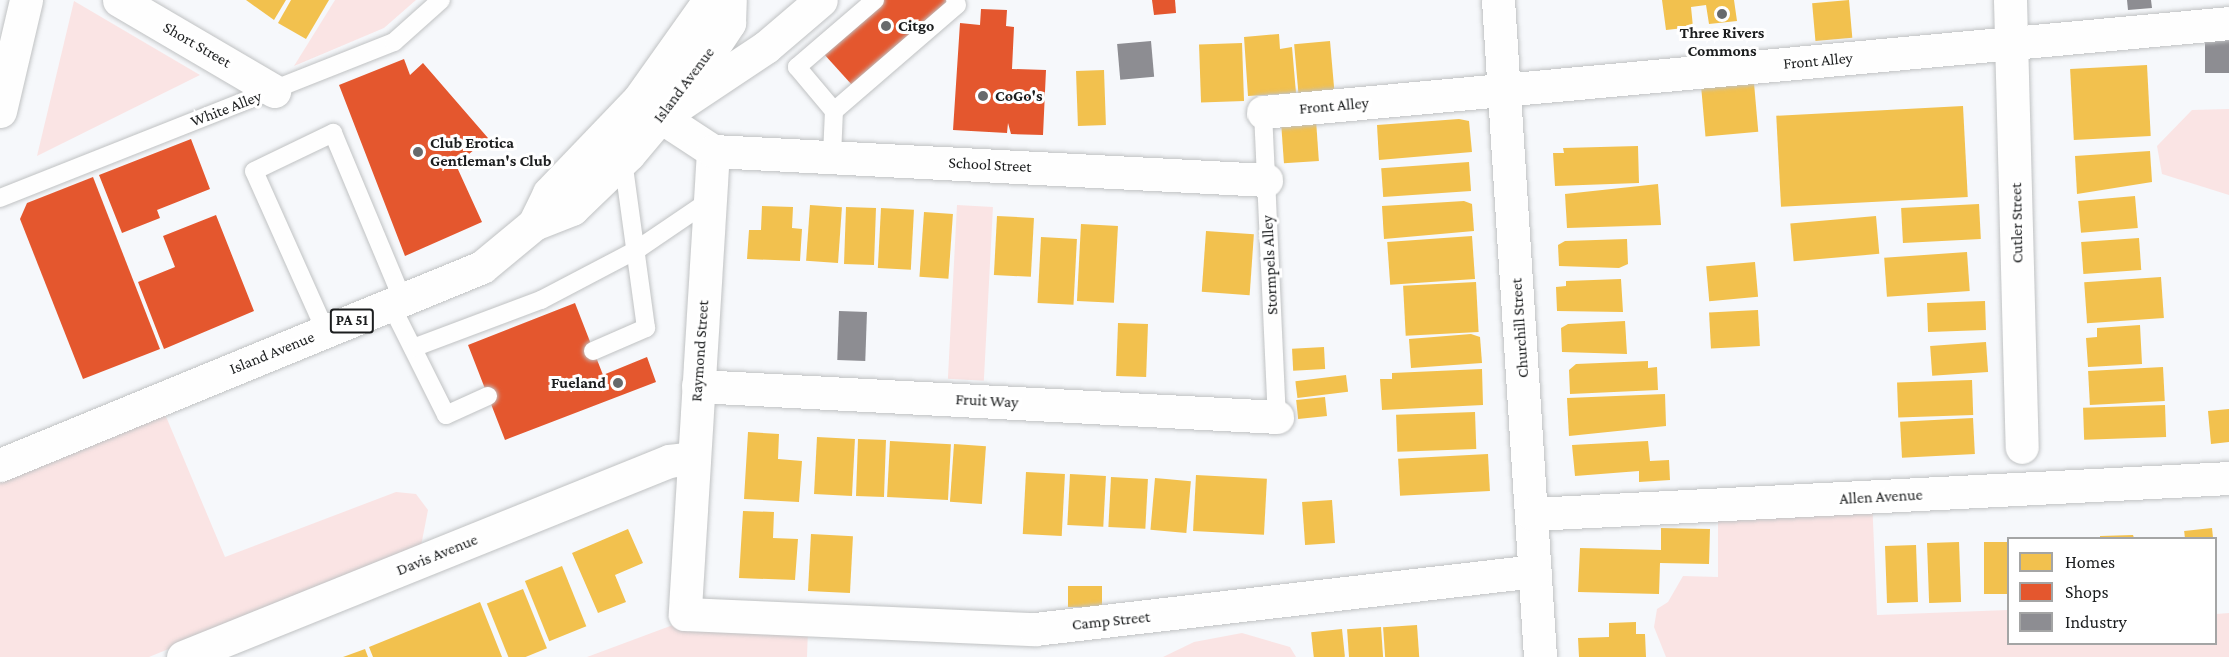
<!DOCTYPE html>
<style>
body{margin:0}
#map{position:relative;width:2229px;height:657px;overflow:hidden;background:#f6f8fb;font-family:"Crimson Pro",serif}
div>[style]{position:absolute}
[style*='--x']{left:calc(var(--x)*1px);top:calc(var(--y)*1px);width:calc(var(--w)*1px);rotate:calc(var(--a)*1deg)}
.green>*{inset:0;background:#fae4e4;transform-origin:0 0}
.homes>*{inset:0;background:#f2c14e;transform-origin:0 0}
.shops>*{inset:0;background:#e4572e}
.industry>*{inset:0;background:#8d8d92;transform-origin:0 0}
.roads{filter:drop-shadow(0 0 2px #c0c2c3) drop-shadow(0 0 2px #c0c2c3)}
.lane>*{height:18px;margin:-9px;padding:0 9px;transform-origin:9px;border-radius:9px;background:#fefefe}
.street>*{height:33px;margin:-16.5px;padding:0 16.5px;transform-origin:16.5px;border-radius:16.5px;background:#fefefe}
.primary>*{height:33px;margin:-16.5px;padding:0 16.5px;transform-origin:16.5px;border-radius:16.5px;background:#fefefe}
.dots>*{width:16px;height:16px;translate:-50% -50%;box-sizing:border-box;border:3px solid #fff;border-radius:50%}
span{translate:-50% -50%;white-space:nowrap;text-align:center;line-height:1.15;-webkit-text-stroke:6px #fff;paint-order:stroke}
.shield-label span{padding:2px 4px;background:#fff;border:2px solid;border-radius:4px;-webkit-text-stroke-width:0}
.shield-label{font-size:15px;color:#1c1e1f;font-weight:700}
.poi-label{font-size:16px;color:#1c1e1f;font-weight:700}
.left{translate:0 -50%;text-align:left}
.right{translate:-100% -50%;text-align:right}
.street-label{font-size:16px;color:#1c1e1f}
.legend{position:absolute;left:2007px;top:537px;width:210px;height:108px;box-sizing:border-box;background:#fff;border:2px solid #a4a5a5;margin:0;padding:8px 10px;list-style:none;font-size:18px;color:#1c1e1f}
.legend li{display:flex;align-items:center;gap:12px;height:30px}
.legend b{width:30px;border:2px solid #a4a5a5}
</style>
<div id="map">
<div class="green">
<i style="clip-path:polygon(335px 0,416px 0,384px 28px,294px 66px)"></i>
<i style="clip-path:polygon(74px 1px,200px 75px,37px 156px)"></i>
<i style="clip-path:polygon(2229px 109px,2229px 195px,2162px 174px,2157px 146px,2192px 110px)"></i>
<i style="left:957px;top:205px;width:36px;height:174px;rotate:3deg"></i>
<i style="clip-path:polygon(162px 407px,225px 557px,396px 492px,416px 494px,428px 510px,421px 546px,149px 657px,0 657px,0 473px)"></i>
<i style="clip-path:polygon(1872px 498px,1877px 615px,2008px 610px,2008px 644px,2216px 644px,2216px 614px,2229px 613px,2229px 657px,1666px 657px,1654px 627px,1657px 609px,1668px 602px,1683px 576px,1718px 577px,1718px 507px)"></i>
<i style="clip-path:polygon(681px 622px,808px 629px,807px 657px,587px 657px)"></i>
<i style="clip-path:polygon(1242px 633px,1290px 647px,1296px 657px,1163px 657px,1194px 642px)"></i>
</div>
<div class="homes">
<i style="clip-path:polygon(246px 0,286px 0,274px 20px)"></i>
<i style="clip-path:polygon(291px 0,329px 0,306px 39px,278px 23px)"></i>
<i style="clip-path:polygon(1662px 0,1734px 0,1737px 21px,1709px 24px,1706px 5px,1691px 7px,1693px 27px,1666px 30px)"></i>
<i style="left:1849px;top:0;width:38px;height:37px;rotate:85deg"></i>
<i style="clip-path:polygon(1279px 34px,1280px 49px,1292px 47px,1296px 93px,1248px 96px,1244px 37px)"></i>
<i style="left:1330px;top:41px;width:49px;height:36px;rotate:85deg"></i>
<i style="left:1242px;top:43px;width:58px;height:43px;rotate:88deg"></i>
<i style="left:2147px;top:65px;width:71px;height:77px;rotate:87deg"></i>
<i style="left:1104px;top:70px;width:55px;height:28px;rotate:88deg"></i>
<i style="left:1754px;top:83px;width:49px;height:53px;rotate:85deg"></i>
<i style="left:1963px;top:106px;width:91px;height:187px;rotate:87deg"></i>
<i style="clip-path:polygon(1459px 119px,1469px 121px,1472px 152px,1379px 160px,1377px 125px)"></i>
<i style="left:1316px;top:120px;width:41px;height:35px;rotate:86deg"></i>
<i style="clip-path:polygon(1638px 146px,1639px 183px,1555px 186px,1553px 153px,1564px 153px,1563px 148px)"></i>
<i style="clip-path:polygon(2150px 151px,2152px 182px,2077px 194px,2075px 156px)"></i>
<i style="left:1469px;top:162px;width:29px;height:88px;rotate:86deg"></i>
<i style="clip-path:polygon(1658px 184px,1661px 225px,1567px 228px,1565px 194px)"></i>
<i style="left:2135px;top:196px;width:32px;height:57px;rotate:85deg"></i>
<i style="clip-path:polygon(1464px 201px,1472px 204px,1474px 231px,1384px 239px,1382px 206px)"></i>
<i style="left:1979px;top:204px;width:35px;height:78px;rotate:87deg"></i>
<i style="left:810px;top:205px;width:32px;height:56px;rotate:4deg"></i>
<i style="clip-path:polygon(762px 206px,793px 207px,792px 228px,802px 229px,800px 261px,747px 259px,749px 230px,761px 230px)"></i>
<i style="left:846px;top:207px;width:30px;height:57px;rotate:2deg"></i>
<i style="left:881px;top:208px;width:33px;height:60px;rotate:3deg"></i>
<i style="left:924px;top:212px;width:29px;height:65px;rotate:4deg"></i>
<i style="left:997px;top:216px;width:37px;height:59px;rotate:3deg"></i>
<i style="left:1876px;top:216px;width:38px;height:86px;rotate:85deg"></i>
<i style="left:1081px;top:224px;width:37px;height:77px;rotate:3deg"></i>
<i style="left:1206px;top:231px;width:48px;height:61px;rotate:4deg"></i>
<i style="left:1472px;top:236px;width:43px;height:85px;rotate:86deg"></i>
<i style="left:1041px;top:237px;width:36px;height:66px;rotate:3deg"></i>
<i style="left:2139px;top:238px;width:32px;height:58px;rotate:86deg"></i>
<i style="clip-path:polygon(1627px 239px,1628px 264px,1619px 268px,1559px 266px,1558px 245px,1565px 241px)"></i>
<i style="left:1967px;top:252px;width:39px;height:83px;rotate:86deg"></i>
<i style="left:1755px;top:262px;width:35px;height:49px;rotate:85deg"></i>
<i style="left:2161px;top:277px;width:41px;height:77px;rotate:86deg"></i>
<i style="clip-path:polygon(1621px 279px,1623px 312px,1557px 311px,1556px 287px,1566px 286px,1566px 281px)"></i>
<i style="left:1476px;top:282px;width:50px;height:73px;rotate:87deg"></i>
<i style="left:1985px;top:301px;width:29px;height:58px;rotate:88deg"></i>
<i style="left:1758px;top:310px;width:36px;height:49px;rotate:87deg"></i>
<i style="clip-path:polygon(1625px 321px,1627px 354px,1562px 352px,1561px 328px,1568px 324px)"></i>
<i style="left:1118px;top:323px;width:30px;height:53px;rotate:2deg"></i>
<i style="clip-path:polygon(2140px 325px,2142px 364px,2088px 367px,2086px 338px,2097px 337px,2097px 328px)"></i>
<i style="clip-path:polygon(1471px 334px,1480px 337px,1482px 363px,1411px 368px,1409px 339px)"></i>
<i style="left:1986px;top:342px;width:30px;height:56px;rotate:86deg"></i>
<i style="left:1324px;top:347px;width:22px;height:32px;rotate:87deg"></i>
<i style="clip-path:polygon(1648px 361px,1648px 368px,1657px 367px,1658px 390px,1570px 394px,1569px 370px,1576px 364px)"></i>
<i style="left:2163px;top:367px;width:34px;height:75px;rotate:87deg"></i>
<i style="clip-path:polygon(1482px 369px,1483px 405px,1382px 410px,1380px 379px,1392px 379px,1392px 373px)"></i>
<i style="left:1346px;top:375px;width:17px;height:51px;rotate:83deg"></i>
<i style="left:1972px;top:380px;width:35px;height:75px;rotate:88deg"></i>
<i style="clip-path:polygon(1665px 394px,1666px 426px,1569px 436px,1567px 398px)"></i>
<i style="left:1325px;top:397px;width:19px;height:29px;rotate:84deg"></i>
<i style="left:2165px;top:405px;width:32px;height:82px;rotate:88deg"></i>
<i style="clip-path:polygon(2229px 409px,2229px 442px,2211px 444px,2208px 411px)"></i>
<i style="left:1475px;top:412px;width:37px;height:79px;rotate:88deg"></i>
<i style="left:1973px;top:418px;width:36px;height:73px;rotate:87deg"></i>
<i style="clip-path:polygon(748px 432px,779px 434px,778px 459px,802px 461px,799px 502px,744px 499px)"></i>
<i style="left:817px;top:437px;width:38px;height:57px;rotate:3deg"></i>
<i style="left:858px;top:439px;width:28px;height:57px;rotate:2deg"></i>
<i style="left:890px;top:441px;width:61px;height:56px;rotate:3deg"></i>
<i style="clip-path:polygon(1648px 441px,1650px 461px,1669px 460px,1670px 480px,1639px 482px,1639px 471px,1575px 476px,1572px 445px)"></i>
<i style="left:954px;top:444px;width:32px;height:58px;rotate:4deg"></i>
<i style="left:1488px;top:454px;width:37px;height:90px;rotate:87deg"></i>
<i style="left:1026px;top:472px;width:39px;height:62px;rotate:3deg"></i>
<i style="left:1070px;top:474px;width:36px;height:51px;rotate:3deg"></i>
<i style="left:1196px;top:475px;width:71px;height:56px;rotate:3deg"></i>
<i style="left:1111px;top:477px;width:37px;height:50px;rotate:3deg"></i>
<i style="left:1155px;top:478px;width:36px;height:52px;rotate:5deg"></i>
<i style="left:1332px;top:500px;width:43px;height:30px;rotate:86deg"></i>
<i style="clip-path:polygon(743px 511px,774px 512px,773px 538px,798px 539px,795px 580px,739px 578px)"></i>
<i style="clip-path:polygon(1661px 528px,1710px 529px,1709px 564px,1660px 563px,1659px 594px,1578px 592px,1580px 548px,1661px 550px)"></i>
<i style="left:2212px;top:528px;width:10px;height:28px;rotate:84deg"></i>
<i style="clip-path:polygon(628px 529px,643px 563px,615px 575px,626px 602px,598px 613px,572px 553px)"></i>
<i style="left:811px;top:534px;width:42px;height:57px;rotate:3deg"></i>
<i style="clip-path:polygon(2133px 535px,2134px 538px,2100px 538px,2100px 536px)"></i>
<i style="left:1959px;top:542px;width:60px;height:32px;rotate:88deg"></i>
<i style="left:2008px;top:542px;width:52px;height:24px;rotate:90deg"></i>
<i style="left:1916px;top:545px;width:57px;height:31px;rotate:88deg"></i>
<i style="left:562px;top:566px;width:65px;height:40px;rotate:68deg"></i>
<i style="left:1102px;top:586px;width:21px;height:34px;rotate:90deg"></i>
<i style="left:523px;top:589px;width:64px;height:39px;rotate:68deg"></i>
<i style="clip-path:polygon(480px 602px,502px 657px,373px 657px,369px 647px)"></i>
<i style="clip-path:polygon(1636px 622px,1636px 634px,1645px 634px,1646px 657px,1579px 657px,1578px 638px,1609px 637px,1609px 623px)"></i>
<i style="left:1417px;top:625px;width:32px;height:34px;rotate:86deg"></i>
<i style="left:1381px;top:627px;width:30px;height:34px;rotate:86deg"></i>
<i style="left:1342px;top:629px;width:28px;height:31px;rotate:84deg"></i>
<i style="clip-path:polygon(365px 649px,368px 657px,343px 657px)"></i>
</div>
<div class="shops">
<i style="clip-path:polygon(882px 0,949px 0,852px 85px,823px 53px)"></i>
<i style="clip-path:polygon(1152px 0,1175px 0,1176px 13px,1154px 15px)"></i>
<i style="clip-path:polygon(981px 9px,1007px 10px,1006px 26px,1014px 27px,1012px 69px,1046px 70px,1043px 135px,1011px 134px,1008px 123px,1007px 133px,953px 130px,960px 23px,980px 25px)"></i>
<i style="clip-path:polygon(404px 59px,410px 75px,423px 63px,488px 138px,456px 165px,482px 222px,405px 256px,339px 85px)"></i>
<i style="clip-path:polygon(191px 139px,210px 189px,157px 210px,160px 218px,122px 233px,99px 175px)"></i>
<i style="clip-path:polygon(93px 177px,160px 349px,83px 379px,20px 219px,27px 203px)"></i>
<i style="clip-path:polygon(216px 215px,254px 311px,164px 349px,138px 282px,175px 267px,163px 236px)"></i>
<i style="clip-path:polygon(575px 303px,603px 375px,647px 357px,656px 382px,505px 440px,468px 345px)"></i>
</div>
<div class="industry">
<i style="clip-path:polygon(2127px 0,2151px 0,2152px 8px,2128px 10px)"></i>
<i style="left:2229px;top:40px;width:33px;height:24px;rotate:90deg"></i>
<i style="left:1151px;top:41px;width:36px;height:34px;rotate:85deg"></i>
<i style="left:839px;top:311px;width:28px;height:49px;rotate:2deg"></i>
</div>
<div class="roads">
<div class="lane">
<i style="--x:875;--y:0;--w:103;--a:139.3"></i>
<i style="--x:797;--y:67;--w:57;--a:49.9"></i>
<i style="--x:834;--y:111;--w:162;--a:-40.8"></i>
<i style="--x:957;--y:5;--w:5;--a:-112"></i>
<i style="--x:1263;--y:112;--w:305;--a:87.4"></i>
<i style="--x:832;--y:156;--w:45;--a:-87.5"></i>
<i style="--x:0;--y:198;--w:424;--a:-21.6"></i>
<i style="--x:394;--y:42;--w:63;--a:-41.8"></i>
<i style="--x:391;--y:305;--w:123;--a:63.4"></i>
<i style="--x:446;--y:415;--w:46;--a:-24.3"></i>
<i style="--x:326;--y:332;--w:176;--a:-114.1"></i>
<i style="--x:254;--y:171;--w:88;--a:-25.7"></i>
<i style="--x:333;--y:133;--w:181;--a:67.3"></i>
<i style="--x:413;--y:348;--w:137;--a:-20.6"></i>
<i style="--x:541;--y:300;--w:110;--a:-27.7"></i>
<i style="--x:638;--y:249;--w:87;--a:-34.2"></i>
<i style="--x:593;--y:351;--w:58;--a:-23.5"></i>
<i style="--x:646;--y:328;--w:171;--a:-97.8"></i>
</div>
<div class="street">
<i style="--x:119;--y:0;--w:180;--a:30.4"></i>
<i style="--x:1498;--y:0;--w:658;--a:86.34"></i>
<i style="--x:2010;--y:0;--w:447;--a:88.5"></i>
<i style="--x:0;--y:111;--w:114;--a:-76.8"></i>
<i style="--x:1263;--y:112;--w:970;--a:-5.26"></i>
<i style="--x:661;--y:117;--w:62;--a:33.2"></i>
<i style="--x:713;--y:151;--w:464;--a:93.5"></i>
<i style="--x:685;--y:614;--w:350;--a:2.5"></i>
<i style="--x:1035;--y:629;--w:503;--a:-6.62"></i>
<i style="--x:713;--y:151;--w:554;--a:3"></i>
<i style="--x:698;--y:386;--w:580;--a:3.06"></i>
<i style="--x:1533;--y:514;--w:697;--a:-2.96"></i>
<i style="--x:183;--y:657;--w:524;--a:-21.96"></i>
<i style="--x:669;--y:461;--w:24;--a:-7"></i>
</div>
<div class="primary">
<i style="--x:682;--y:103;--w:101;--a:-33.7"></i>
<i style="--x:766;--y:47;--w:72;--a:-40.5"></i>
<i style="--x:534;--y:224;--w:34;--a:-64"></i>
<i style="--x:549;--y:193;--w:130;--a:-46.2"></i>
<i style="--x:639;--y:99;--w:114;--a:-54.6"></i>
<i style="--x:705;--y:6;--w:16;--a:-22"></i>
<i style="--x:0;--y:465;--w:521;--a:-22.33"></i>
<i style="--x:482;--y:267;--w:67;--a:-39.6"></i>
<i style="--x:534;--y:224;--w:41;--a:-21.5"></i>
<i style="--x:572;--y:209;--w:79;--a:-44"></i>
<i style="--x:629;--y:154;--w:97;--a:-50"></i>
<i style="--x:691;--y:80;--w:69;--a:-56.3"></i>
<i style="--x:729;--y:23;--w:23;--a:-88"></i>
</div>
</div>
<div class="dots">
<i style="left:1722px;top:14px;background:#686a6c"></i>
<i style="left:886px;top:26px;background:#686a6c"></i>
<i style="left:983px;top:96px;background:#686a6c"></i>
<i style="left:418px;top:152px;background:#686a6c"></i>
<i style="left:618px;top:383px;background:#686a6c"></i>
</div>
<div class="shield-label">
<span style="left:352px;top:321px">PA 51</span>
</div>
<div class="poi-label">
<span class="left" style="left:898px;top:26px">Citgo</span>
<span style="left:1722px;top:42px">Three Rivers<br>Commons</span>
<span class="left" style="left:995px;top:96px">CoGo's</span>
<span class="left" style="left:430px;top:152px">Club Erotica<br>Gentleman's Club</span>
<span class="right" style="left:606px;top:383px">Fueland</span>
</div>
<div class="street-label">
<span style="left:197px;top:45px;rotate:30deg">Short Street</span>
<span style="left:1818px;top:61px;rotate:-5deg">Front Alley</span>
<span style="left:684px;top:85px;rotate:-53deg">Island Avenue</span>
<span style="left:1334px;top:106px;rotate:-5deg">Front Alley</span>
<span style="left:226px;top:109px;rotate:-21deg">White Alley</span>
<span style="left:990px;top:165px;rotate:3deg">School Street</span>
<span style="left:2017px;top:223px;rotate:-91deg">Cutler Street</span>
<span style="left:1270px;top:265px;rotate:-93deg">Stormpels Alley</span>
<span style="left:1520px;top:328px;rotate:-94deg">Churchill Street</span>
<span style="left:700px;top:351px;rotate:-86deg">Raymond Street</span>
<span style="left:272px;top:353px;rotate:-22deg">Island Avenue</span>
<span style="left:987px;top:401px;rotate:3deg">Fruit Way</span>
<span style="left:1881px;top:497px;rotate:-3deg">Allen Avenue</span>
<span style="left:437px;top:555px;rotate:-22deg">Davis Avenue</span>
<span style="left:1111px;top:621px;rotate:-6deg">Camp Street</span>
</div>
<ul class="legend">
<li><b style="height:16px;background:#f2c14e"></b>Homes</li>
<li><b style="height:16px;background:#e4572e"></b>Shops</li>
<li><b style="height:16px;background:#8d8d92"></b>Industry</li>
</ul>
</div>
